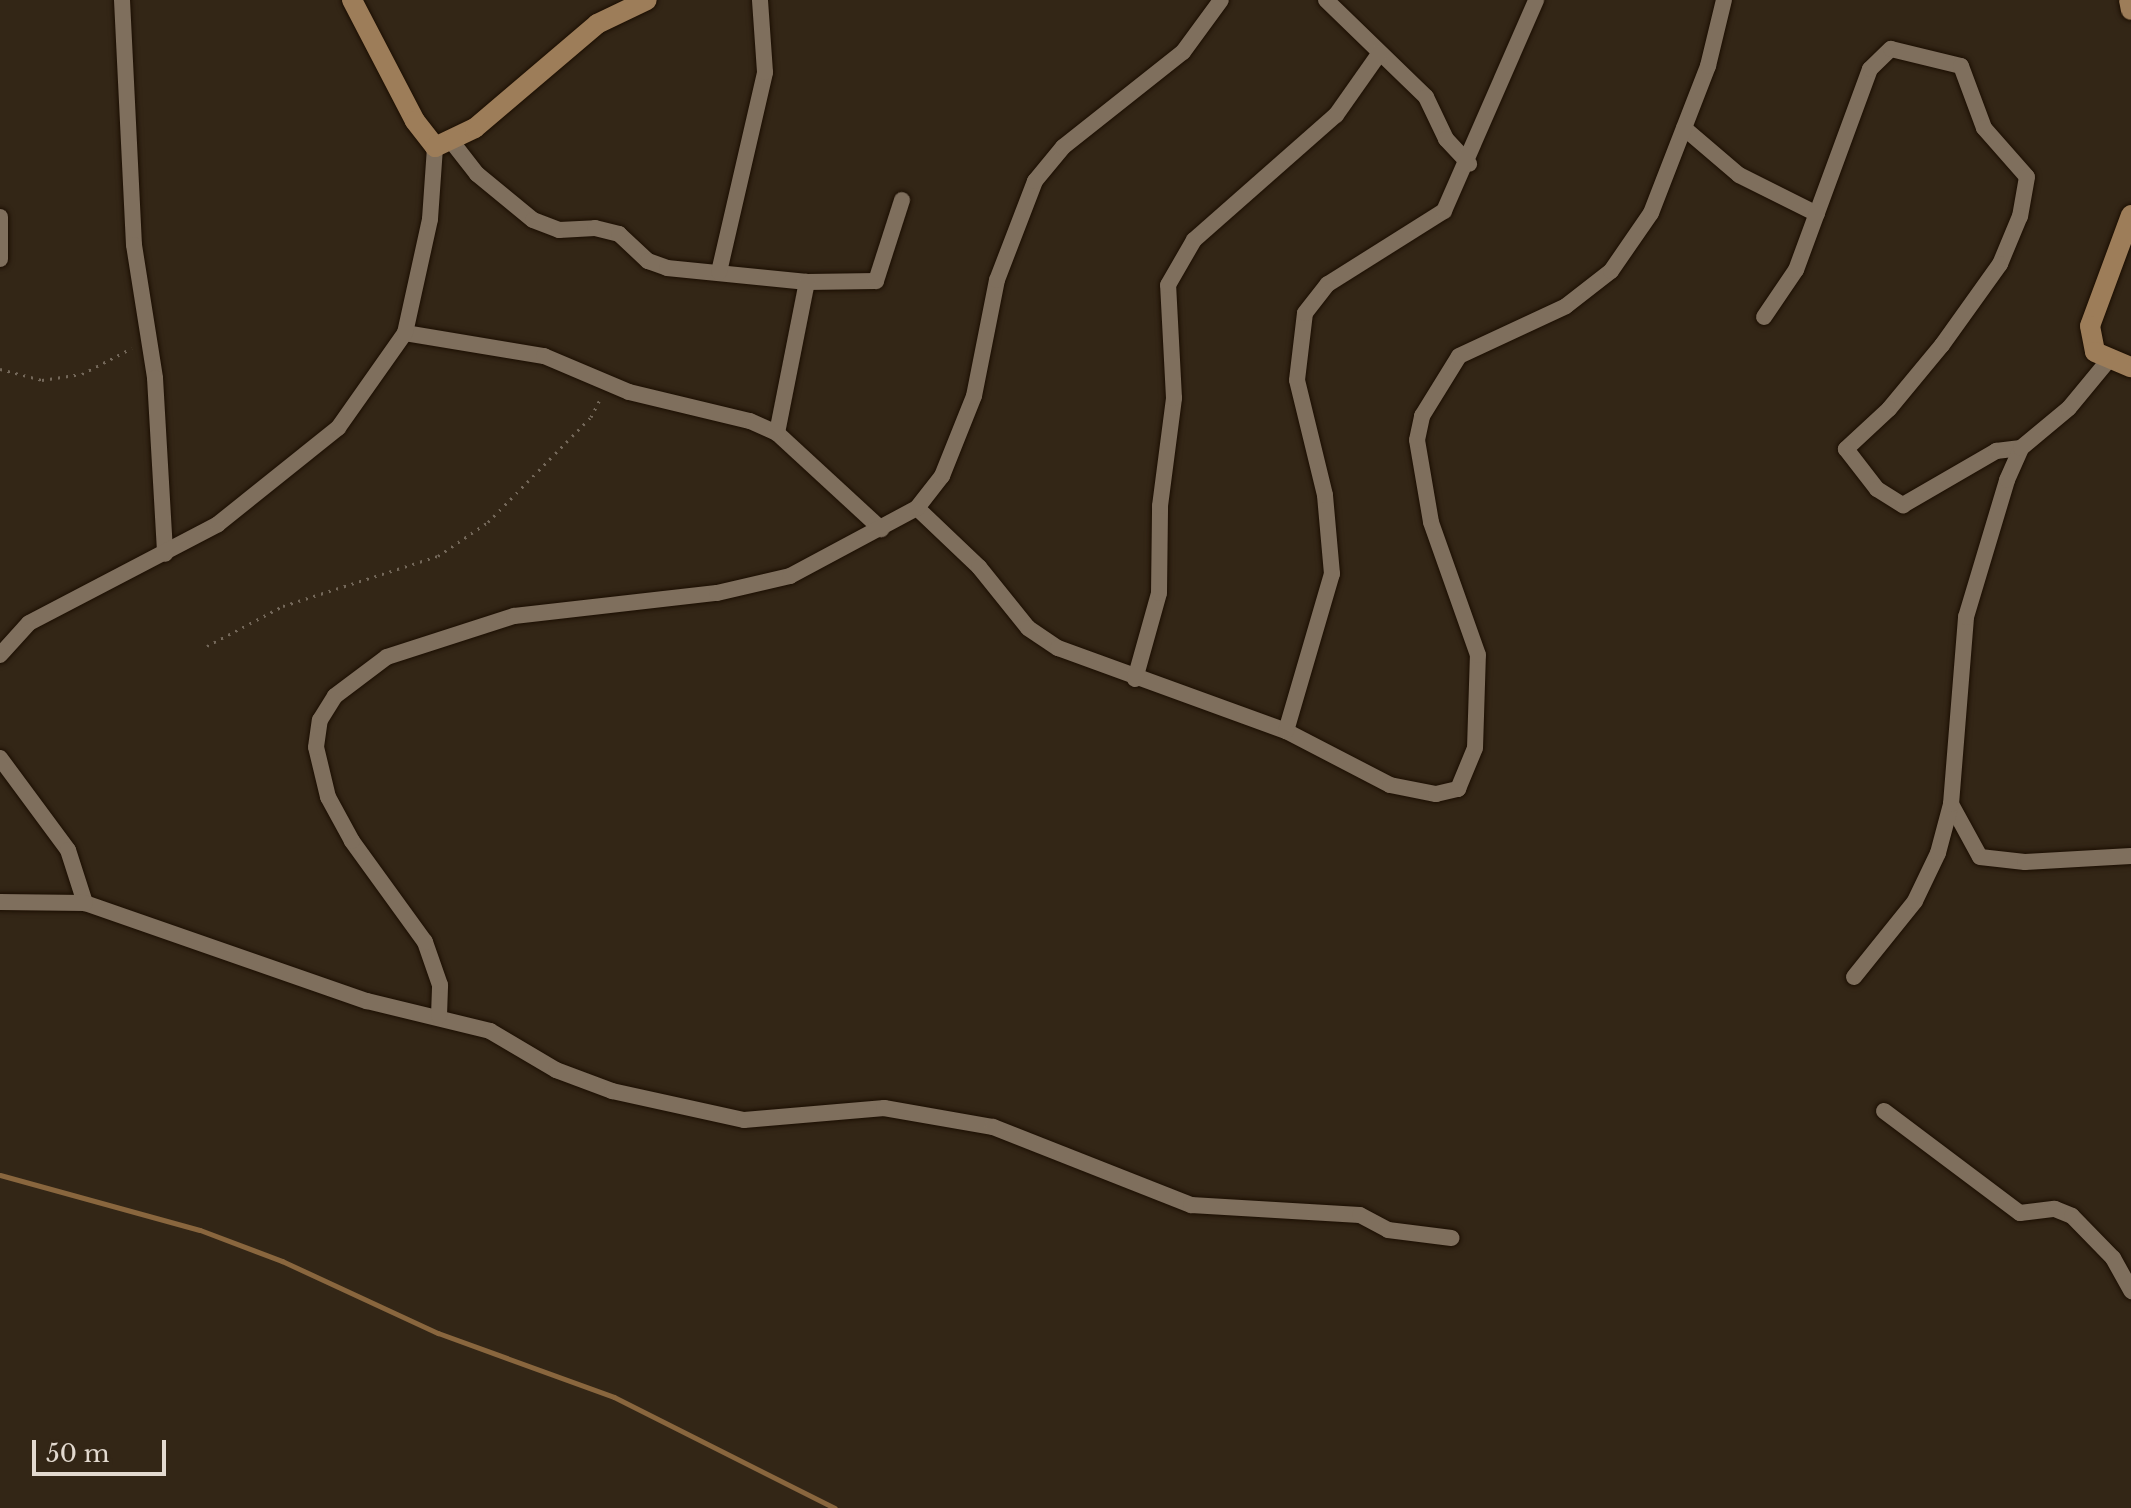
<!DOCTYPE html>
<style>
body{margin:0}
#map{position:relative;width:2131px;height:1508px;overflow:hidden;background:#332616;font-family:"Libre Baskerville",serif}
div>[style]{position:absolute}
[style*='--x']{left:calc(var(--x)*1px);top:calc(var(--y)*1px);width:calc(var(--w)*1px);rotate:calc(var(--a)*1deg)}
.stream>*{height:5px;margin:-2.5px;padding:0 2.5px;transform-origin:2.5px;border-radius:2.5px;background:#89663e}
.path>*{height:3px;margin-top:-1.5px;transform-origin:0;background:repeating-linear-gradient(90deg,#74685a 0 2px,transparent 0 8px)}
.roads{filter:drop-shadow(0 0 2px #1b0e02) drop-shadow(0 0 2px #1b0e02)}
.minor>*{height:16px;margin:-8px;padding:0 8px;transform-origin:8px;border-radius:8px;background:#7f6f5d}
.secondary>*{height:20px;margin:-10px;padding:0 10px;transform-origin:10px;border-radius:10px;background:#9d7d59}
span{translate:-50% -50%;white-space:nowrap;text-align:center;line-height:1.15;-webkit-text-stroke:6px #332616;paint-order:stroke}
.scale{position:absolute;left:32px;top:1440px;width:134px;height:36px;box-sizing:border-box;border:4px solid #e2d9cf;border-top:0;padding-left:10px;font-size:24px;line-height:28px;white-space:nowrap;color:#e2d9cf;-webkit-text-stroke:6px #332616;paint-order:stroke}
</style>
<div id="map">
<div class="stream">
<i style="--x:0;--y:1175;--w:207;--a:15.4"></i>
<i style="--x:200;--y:1230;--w:88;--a:20.7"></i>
<i style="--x:282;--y:1261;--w:172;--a:24.8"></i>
<i style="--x:438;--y:1333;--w:187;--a:20"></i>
<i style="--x:614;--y:1397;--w:247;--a:26.7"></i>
</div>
<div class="path">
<i style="--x:0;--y:369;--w:43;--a:14.7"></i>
<i style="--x:42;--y:380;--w:40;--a:-8.5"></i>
<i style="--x:82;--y:374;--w:56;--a:-27.5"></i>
<i style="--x:207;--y:646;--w:86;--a:-27.8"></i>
<i style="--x:283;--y:606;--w:163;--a:-17.9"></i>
<i style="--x:438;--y:556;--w:60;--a:-34.2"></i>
<i style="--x:488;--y:522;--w:147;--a:-45.6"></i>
<i style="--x:591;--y:417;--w:20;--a:-63"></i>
</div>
<div class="roads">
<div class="minor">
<i style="--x:122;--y:0;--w:245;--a:87.2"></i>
<i style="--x:134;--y:245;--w:135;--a:81"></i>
<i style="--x:155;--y:378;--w:176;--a:86.7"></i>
<i style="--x:1326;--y:0;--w:139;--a:44.1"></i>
<i style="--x:1426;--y:97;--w:47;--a:64.5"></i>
<i style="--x:1446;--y:139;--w:34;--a:47"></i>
<i style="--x:1684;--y:128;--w:72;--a:40.5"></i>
<i style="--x:1739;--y:175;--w:87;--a:26.6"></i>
<i style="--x:452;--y:142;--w:41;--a:52"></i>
<i style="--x:477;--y:174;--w:72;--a:39.4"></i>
<i style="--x:533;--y:220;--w:28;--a:21"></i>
<i style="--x:559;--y:230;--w:36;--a:-3"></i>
<i style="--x:595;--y:228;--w:25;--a:14"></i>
<i style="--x:619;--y:234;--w:40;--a:43"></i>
<i style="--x:648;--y:261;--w:20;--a:20"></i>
<i style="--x:667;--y:268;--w:141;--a:5.7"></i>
<i style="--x:807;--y:282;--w:69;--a:-0.8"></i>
<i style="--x:876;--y:281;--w:85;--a:-72.2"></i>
<i style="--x:0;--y:217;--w:42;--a:90"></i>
<i style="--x:719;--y:272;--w:205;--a:-77"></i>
<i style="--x:765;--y:72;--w:72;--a:-94"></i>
<i style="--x:1764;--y:317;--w:57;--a:-55.8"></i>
<i style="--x:1796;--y:270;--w:214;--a:-69.8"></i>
<i style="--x:1870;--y:69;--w:29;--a:-44"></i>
<i style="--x:1891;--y:49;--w:72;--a:13.7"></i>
<i style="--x:1961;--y:66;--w:66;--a:69.6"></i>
<i style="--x:1984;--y:128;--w:65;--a:48.7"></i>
<i style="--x:2027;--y:177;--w:40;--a:100"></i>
<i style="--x:2020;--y:216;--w:52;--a:112.6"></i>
<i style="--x:2000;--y:264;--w:100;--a:125.6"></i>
<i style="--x:1942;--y:345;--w:83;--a:129.6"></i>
<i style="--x:1889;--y:409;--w:59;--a:137.1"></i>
<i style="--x:1846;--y:449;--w:51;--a:52.2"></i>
<i style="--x:1877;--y:489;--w:31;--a:32"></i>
<i style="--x:1903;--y:505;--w:108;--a:-30.1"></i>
<i style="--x:1996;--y:451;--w:25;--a:-7"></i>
<i style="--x:405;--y:333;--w:141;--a:9.4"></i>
<i style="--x:544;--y:356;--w:92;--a:23"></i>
<i style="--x:629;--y:392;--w:124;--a:13.5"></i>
<i style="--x:750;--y:421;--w:30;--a:24"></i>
<i style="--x:777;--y:433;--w:142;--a:42.7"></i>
<i style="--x:777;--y:433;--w:154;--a:-78.8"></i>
<i style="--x:917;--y:508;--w:86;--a:43.6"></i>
<i style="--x:979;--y:567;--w:78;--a:51.2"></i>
<i style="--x:1028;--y:628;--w:36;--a:34"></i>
<i style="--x:1058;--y:648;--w:243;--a:20"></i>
<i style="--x:1286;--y:731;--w:117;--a:27.4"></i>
<i style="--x:1390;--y:785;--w:47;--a:11.1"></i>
<i style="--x:1436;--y:794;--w:23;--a:-13"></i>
<i style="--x:1458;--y:789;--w:44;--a:-67.5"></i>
<i style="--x:1475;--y:748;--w:93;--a:-88.2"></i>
<i style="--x:1478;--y:655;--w:141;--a:-109.5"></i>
<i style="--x:1431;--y:522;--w:83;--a:-99.7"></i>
<i style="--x:1417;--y:440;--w:25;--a:-78"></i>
<i style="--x:1422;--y:416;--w:70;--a:-58.3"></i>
<i style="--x:1459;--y:356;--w:118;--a:-25"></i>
<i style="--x:1566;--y:306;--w:57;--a:-37.9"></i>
<i style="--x:1611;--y:271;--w:70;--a:-55.4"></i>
<i style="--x:1651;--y:213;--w:158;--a:-68.8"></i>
<i style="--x:1708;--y:66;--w:68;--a:-76.4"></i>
<i style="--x:0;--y:655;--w:43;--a:-47.8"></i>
<i style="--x:29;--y:623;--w:213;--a:-27.6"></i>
<i style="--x:218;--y:524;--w:154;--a:-38.7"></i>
<i style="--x:338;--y:428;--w:116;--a:-54.8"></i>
<i style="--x:405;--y:333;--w:117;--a:-77.6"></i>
<i style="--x:430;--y:219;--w:72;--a:-86"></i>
<i style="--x:1135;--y:679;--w:89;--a:-74.4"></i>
<i style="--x:1159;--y:593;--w:87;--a:-89.3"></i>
<i style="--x:1160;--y:506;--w:109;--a:-82.6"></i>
<i style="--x:1174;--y:398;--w:113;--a:-93"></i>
<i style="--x:1168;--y:285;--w:52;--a:-60"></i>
<i style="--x:1194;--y:240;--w:189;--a:-41.4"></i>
<i style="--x:1336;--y:115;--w:75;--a:-54.8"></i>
<i style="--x:1286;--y:731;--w:164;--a:-73.7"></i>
<i style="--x:1332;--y:574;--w:79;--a:-95.1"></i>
<i style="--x:1325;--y:495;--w:118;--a:-103.7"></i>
<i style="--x:1297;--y:380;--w:67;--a:-83.2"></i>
<i style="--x:1305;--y:313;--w:37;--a:-52"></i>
<i style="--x:1328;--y:284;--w:137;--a:-32.2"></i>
<i style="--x:1444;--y:211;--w:230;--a:-66.4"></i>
<i style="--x:0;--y:758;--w:114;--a:53.5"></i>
<i style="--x:68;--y:850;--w:56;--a:72.2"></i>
<i style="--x:85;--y:903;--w:299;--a:19.2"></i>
<i style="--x:367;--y:1001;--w:127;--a:13.7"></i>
<i style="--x:490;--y:1031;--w:77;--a:30.6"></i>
<i style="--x:556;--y:1070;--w:60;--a:20.6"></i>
<i style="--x:612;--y:1091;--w:135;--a:12.4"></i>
<i style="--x:744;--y:1120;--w:141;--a:-4.9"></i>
<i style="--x:884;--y:1108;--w:111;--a:9.9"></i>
<i style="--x:993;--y:1127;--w:213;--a:21.5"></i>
<i style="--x:1191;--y:1205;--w:169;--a:3.4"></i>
<i style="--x:1360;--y:1215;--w:32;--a:28"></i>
<i style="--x:1388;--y:1230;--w:64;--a:7.2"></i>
<i style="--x:1951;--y:804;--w:60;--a:61.3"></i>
<i style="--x:1980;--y:857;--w:45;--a:6.3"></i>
<i style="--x:2025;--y:862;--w:106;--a:-3.2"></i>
<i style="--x:0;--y:902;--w:85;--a:0.7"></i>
<i style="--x:1854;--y:977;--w:97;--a:-51.2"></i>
<i style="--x:1915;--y:901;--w:53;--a:-64.4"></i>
<i style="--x:1938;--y:853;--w:51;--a:-75.1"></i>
<i style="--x:1951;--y:804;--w:188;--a:-85.4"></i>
<i style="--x:1966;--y:617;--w:143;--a:-73.3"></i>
<i style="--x:2007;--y:480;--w:35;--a:-66"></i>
<i style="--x:2021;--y:448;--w:62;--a:-39.8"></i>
<i style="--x:2069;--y:408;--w:60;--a:-50.4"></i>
<i style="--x:439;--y:1016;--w:31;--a:-88"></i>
<i style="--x:440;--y:985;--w:46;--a:-109.2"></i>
<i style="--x:425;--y:942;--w:125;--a:-125.9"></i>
<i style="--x:352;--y:841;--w:50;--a:-118.6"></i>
<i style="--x:328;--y:797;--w:51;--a:-103.5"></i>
<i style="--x:316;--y:747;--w:27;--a:-82"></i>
<i style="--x:320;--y:720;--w:28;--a:-58"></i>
<i style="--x:335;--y:696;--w:65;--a:-36.9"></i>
<i style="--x:387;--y:657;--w:133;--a:-17.9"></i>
<i style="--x:514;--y:616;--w:204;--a:-6.5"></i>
<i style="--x:717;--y:593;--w:75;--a:-13.1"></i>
<i style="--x:790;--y:576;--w:144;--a:-28.2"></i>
<i style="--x:917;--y:508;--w:41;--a:-52"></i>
<i style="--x:942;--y:476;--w:86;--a:-68.2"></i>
<i style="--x:974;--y:396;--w:118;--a:-78.8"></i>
<i style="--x:997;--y:280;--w:106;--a:-69"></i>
<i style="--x:1035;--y:181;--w:44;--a:-50.5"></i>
<i style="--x:1063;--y:147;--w:153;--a:-38.4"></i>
<i style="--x:1183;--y:52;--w:64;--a:-53.8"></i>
<i style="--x:1884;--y:1111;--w:170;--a:36.9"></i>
<i style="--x:2020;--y:1213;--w:35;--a:-7"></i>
<i style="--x:2055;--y:1209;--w:18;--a:22"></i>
<i style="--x:2072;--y:1216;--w:59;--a:45.7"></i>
<i style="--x:2113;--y:1258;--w:38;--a:61"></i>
</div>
<div class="secondary">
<i style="--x:352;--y:0;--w:136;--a:62.5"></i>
<i style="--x:415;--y:121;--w:33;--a:52"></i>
<i style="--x:435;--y:147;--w:44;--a:-25.4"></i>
<i style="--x:475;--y:128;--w:160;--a:-40.4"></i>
<i style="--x:597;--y:24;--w:55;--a:-25.6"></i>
<i style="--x:2129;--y:0;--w:10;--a:79"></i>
<i style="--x:2131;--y:215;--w:118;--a:110.3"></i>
<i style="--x:2090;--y:326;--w:26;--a:79"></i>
<i style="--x:2095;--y:352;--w:39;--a:23"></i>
</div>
</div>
<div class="scale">50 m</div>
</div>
